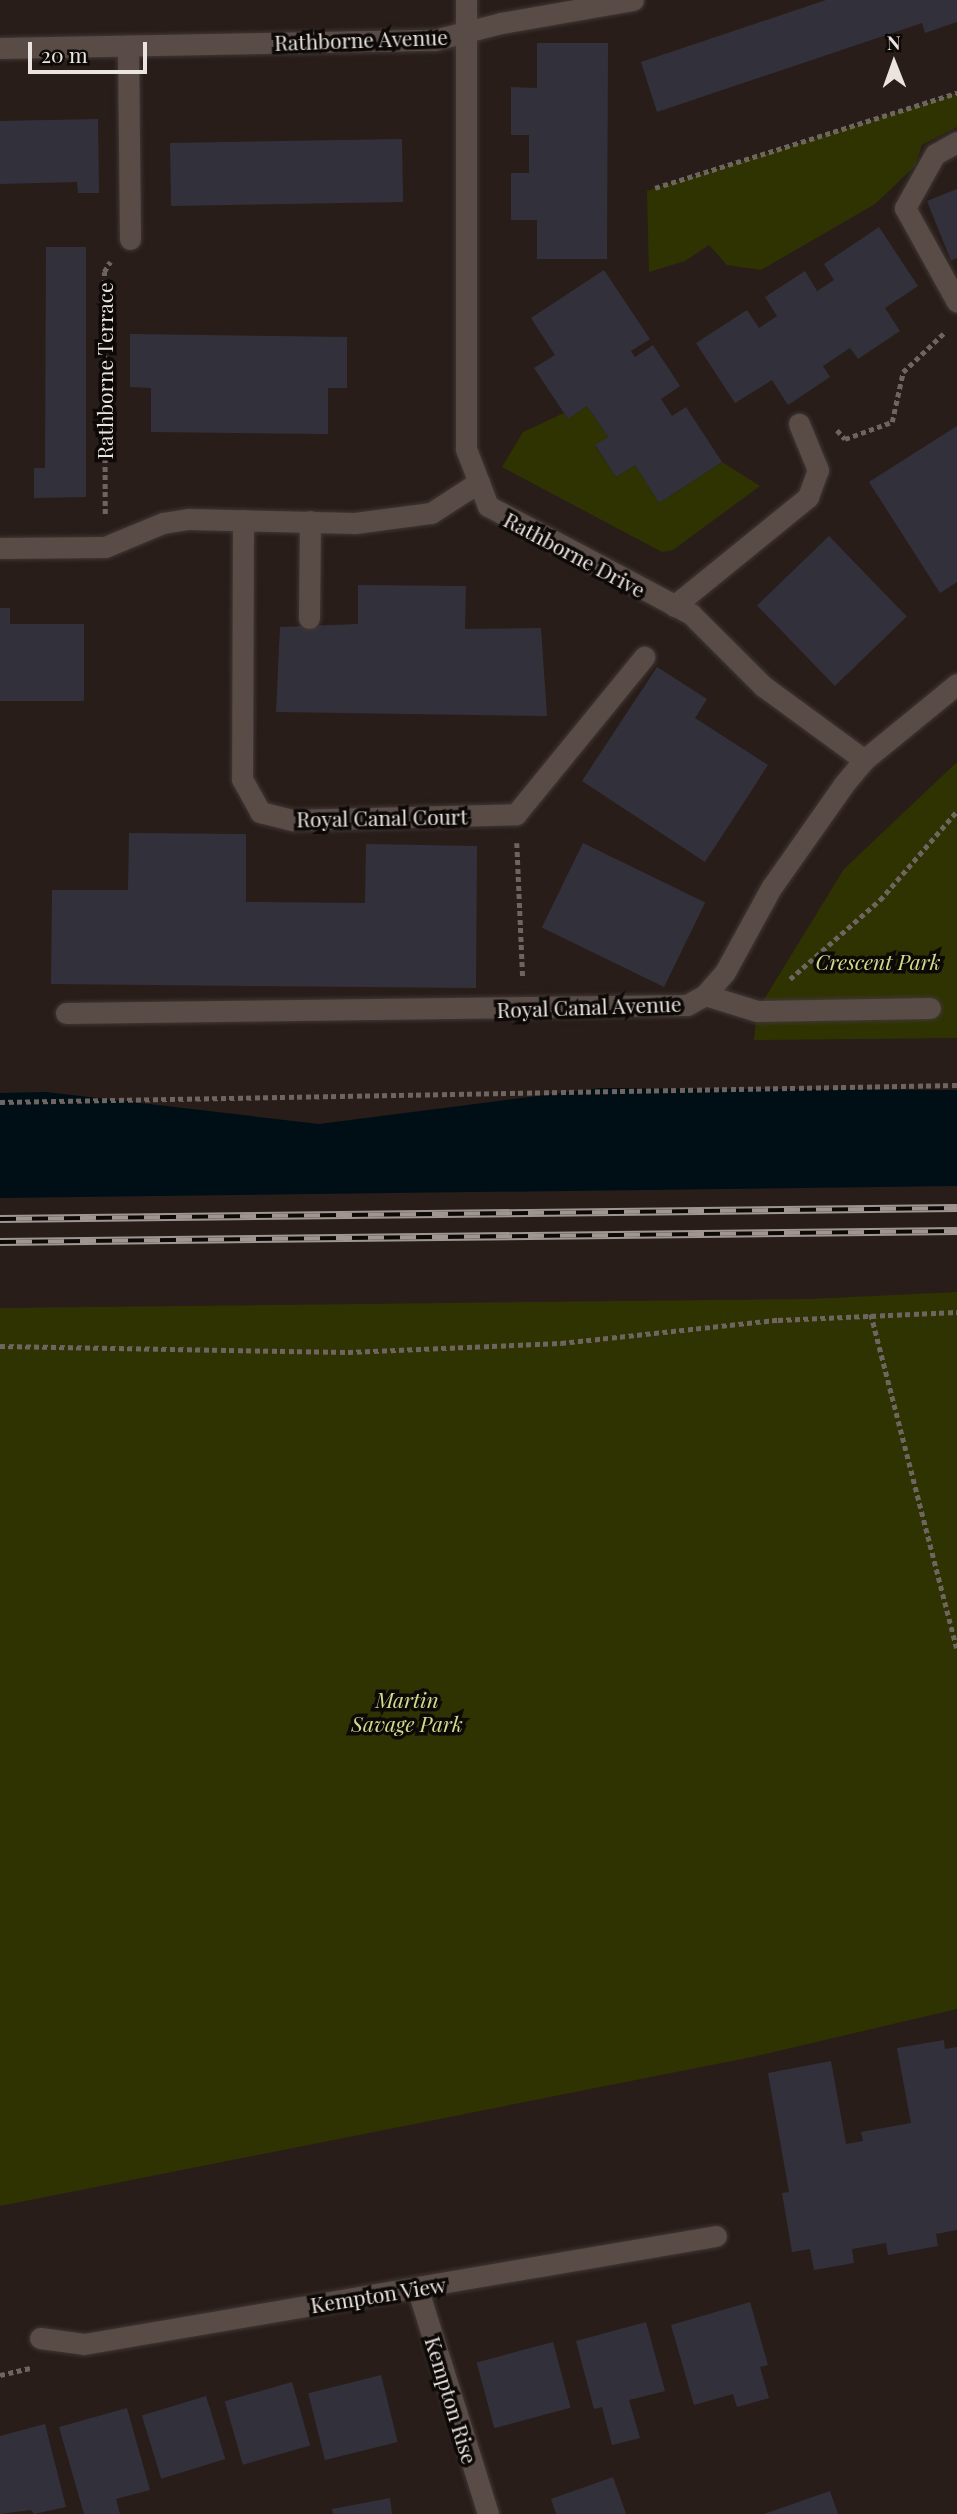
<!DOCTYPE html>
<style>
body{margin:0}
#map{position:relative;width:957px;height:2514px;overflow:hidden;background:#281d19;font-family:"Playfair Display",serif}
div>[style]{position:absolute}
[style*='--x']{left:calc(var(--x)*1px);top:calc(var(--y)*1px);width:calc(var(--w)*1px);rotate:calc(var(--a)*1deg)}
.green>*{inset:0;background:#2f3302}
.water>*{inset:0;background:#000f15}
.building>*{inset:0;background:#32313b;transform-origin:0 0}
.path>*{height:4.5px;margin-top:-2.25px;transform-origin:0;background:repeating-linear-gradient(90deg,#6e6460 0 5px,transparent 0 8.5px)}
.roads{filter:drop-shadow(0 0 2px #403734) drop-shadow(0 0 2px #403734)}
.lane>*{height:21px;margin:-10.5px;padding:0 10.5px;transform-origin:10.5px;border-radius:10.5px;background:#594c47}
.street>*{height:21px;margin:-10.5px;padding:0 10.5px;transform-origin:10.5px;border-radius:10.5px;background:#594c47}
.rail>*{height:8px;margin-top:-4px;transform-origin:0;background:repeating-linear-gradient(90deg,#0d0907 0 16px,#9f9692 0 32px);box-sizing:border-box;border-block:2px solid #9f9692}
span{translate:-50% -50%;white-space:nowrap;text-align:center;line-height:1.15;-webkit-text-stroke:7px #0d0907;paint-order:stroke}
.street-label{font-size:21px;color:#ebe3e0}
.park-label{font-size:21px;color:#d2dc8b;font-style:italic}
.north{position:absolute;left:859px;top:28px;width:70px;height:70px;-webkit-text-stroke:5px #0d0907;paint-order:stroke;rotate:359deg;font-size:19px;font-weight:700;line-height:28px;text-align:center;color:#ebe3e0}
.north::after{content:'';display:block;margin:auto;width:24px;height:32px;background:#ebe3e0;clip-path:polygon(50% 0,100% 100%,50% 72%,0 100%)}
.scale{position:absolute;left:28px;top:42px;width:119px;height:32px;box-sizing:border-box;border:4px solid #ebe3e0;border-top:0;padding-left:9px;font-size:21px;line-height:24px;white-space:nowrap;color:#ebe3e0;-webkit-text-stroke:5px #0d0907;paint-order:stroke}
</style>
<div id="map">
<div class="green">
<i style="clip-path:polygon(957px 93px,957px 127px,922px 145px,915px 166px,875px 204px,761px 270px,727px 265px,709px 245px,685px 261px,649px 272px,647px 191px)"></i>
<i style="clip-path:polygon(587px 406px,608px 437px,595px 446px,616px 477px,635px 465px,659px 503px,722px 462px,760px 486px,673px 550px,662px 552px,502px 467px,523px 432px,564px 413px,568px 419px)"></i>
<i style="clip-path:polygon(957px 762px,957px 1038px,754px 1040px,757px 1011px,844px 869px)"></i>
<i style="clip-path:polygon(957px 1292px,957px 2009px,752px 2057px,0 2206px,0 1308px,810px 1299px)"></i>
</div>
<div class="water">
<i style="clip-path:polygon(600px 1088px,957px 1090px,957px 1186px,0 1198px,0 1093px,46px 1092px,319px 1124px)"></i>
</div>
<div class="building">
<i style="clip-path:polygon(826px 0,957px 0,957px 22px,925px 33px,922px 23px,657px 112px,641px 62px)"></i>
<i style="clip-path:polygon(537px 43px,608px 43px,607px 259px,537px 259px,537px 220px,511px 220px,511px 173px,529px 173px,529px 135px,511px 135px,511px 87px,537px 88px)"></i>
<i style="clip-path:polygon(98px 119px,99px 193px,78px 193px,77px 182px,0 184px,0 121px)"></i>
<i style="left:402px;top:139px;width:63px;height:232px;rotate:89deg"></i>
<i style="clip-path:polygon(957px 189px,957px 258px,951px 261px,927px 201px)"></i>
<i style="clip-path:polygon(879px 227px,918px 286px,885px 308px,900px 331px,858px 359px,850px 348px,823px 366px,830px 377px,788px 405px,772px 380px,735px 403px,696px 343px,747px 310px,759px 328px,777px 316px,765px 297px,805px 271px,817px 291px,834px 280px,824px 264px)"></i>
<i style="clip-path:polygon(46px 247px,86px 247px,86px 497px,34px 498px,34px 468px,45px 468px)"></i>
<i style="clip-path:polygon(604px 270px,650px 339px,631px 351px,635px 357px,653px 345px,680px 386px,661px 399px,672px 416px,686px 407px,722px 462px,659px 503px,635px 465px,616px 477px,595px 445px,608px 437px,587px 406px,568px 419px,534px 368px,555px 355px,531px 318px)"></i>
<i style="clip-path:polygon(130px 334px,347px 337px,347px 388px,328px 388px,328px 434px,151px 432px,151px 388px,130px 387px)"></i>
<i style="clip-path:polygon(957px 426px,957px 582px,940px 593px,869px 482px)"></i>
<i style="left:829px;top:536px;width:112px;height:100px;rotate:46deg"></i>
<i style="clip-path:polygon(358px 585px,466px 586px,465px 629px,541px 628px,547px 716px,276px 712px,280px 627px,358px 624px)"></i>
<i style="clip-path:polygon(0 608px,10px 608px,10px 624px,84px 624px,84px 701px,0 701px)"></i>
<i style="clip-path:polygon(657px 667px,707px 699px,695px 718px,768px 765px,705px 862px,582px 781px)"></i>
<i style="clip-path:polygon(129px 833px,246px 834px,246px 902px,365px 903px,366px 844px,477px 846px,476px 988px,51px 984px,52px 890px,128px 890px)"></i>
<i style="left:583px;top:843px;width:136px;height:94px;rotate:26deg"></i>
<i style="clip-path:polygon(944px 2040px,945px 2049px,957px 2047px,957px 2230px,936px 2234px,938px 2246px,888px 2255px,886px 2243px,852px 2249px,854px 2263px,814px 2270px,810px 2249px,792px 2252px,782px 2193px,789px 2192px,768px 2073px,831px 2061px,846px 2144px,863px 2141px,861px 2132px,911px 2123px,897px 2048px)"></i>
<i style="clip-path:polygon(750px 2302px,768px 2365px,760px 2367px,769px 2398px,737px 2407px,733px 2394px,694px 2405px,671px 2325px)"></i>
<i style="clip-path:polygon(646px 2322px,665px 2391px,629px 2400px,640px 2438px,612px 2445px,602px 2407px,594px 2409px,576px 2341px)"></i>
<i style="left:553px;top:2342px;width:68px;height:79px;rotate:75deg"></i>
<i style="left:381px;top:2375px;width:69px;height:75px;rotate:76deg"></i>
<i style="left:292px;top:2382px;width:66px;height:70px;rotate:74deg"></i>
<i style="left:206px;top:2396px;width:66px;height:67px;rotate:73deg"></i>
<i style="clip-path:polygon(127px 2408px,150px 2490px,116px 2499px,120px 2514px,84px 2514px,59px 2427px)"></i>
<i style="clip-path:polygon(45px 2424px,66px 2507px,34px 2514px,31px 2510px,0 2514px,0 2436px)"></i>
<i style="clip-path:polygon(613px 2477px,626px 2514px,556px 2514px,551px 2499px)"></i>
<i style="clip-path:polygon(830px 2491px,838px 2514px,764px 2514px)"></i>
<i style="clip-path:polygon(390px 2498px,392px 2514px,333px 2514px,332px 2509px)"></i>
</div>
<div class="path">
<i style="--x:655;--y:188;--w:317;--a:-17.5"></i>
<i style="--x:837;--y:430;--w:12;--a:48"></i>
<i style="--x:845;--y:439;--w:50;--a:-19.9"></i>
<i style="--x:892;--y:422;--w:51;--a:-77.6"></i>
<i style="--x:903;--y:372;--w:59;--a:-43.6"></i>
<i style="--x:105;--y:514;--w:242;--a:-90.2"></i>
<i style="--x:104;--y:272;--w:12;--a:-59"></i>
<i style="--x:517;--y:843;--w:135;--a:87.5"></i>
<i style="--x:790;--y:979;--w:120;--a:-41.3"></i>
<i style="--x:880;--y:900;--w:118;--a:-49.1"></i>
<i style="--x:0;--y:1102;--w:957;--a:-1.02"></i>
<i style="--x:871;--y:1314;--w:345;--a:75.6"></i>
<i style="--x:0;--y:1346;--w:348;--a:1"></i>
<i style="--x:348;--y:1352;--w:213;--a:-2.4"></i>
<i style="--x:561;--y:1343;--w:218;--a:-6.1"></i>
<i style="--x:778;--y:1320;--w:179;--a:-2.6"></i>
<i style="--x:0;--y:2375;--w:31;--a:-13"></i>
</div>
<div class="roads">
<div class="lane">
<i style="--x:128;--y:46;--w:193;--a:89.4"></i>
<i style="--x:957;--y:142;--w:25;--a:151"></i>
<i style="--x:935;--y:154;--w:62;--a:119.1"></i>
<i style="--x:905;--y:208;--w:107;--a:61"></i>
<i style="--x:674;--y:606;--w:173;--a:-39.1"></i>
<i style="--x:808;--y:497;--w:29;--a:-70"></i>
<i style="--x:818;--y:470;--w:50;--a:-112.4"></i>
<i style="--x:309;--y:618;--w:97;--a:-89.4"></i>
<i style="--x:705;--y:995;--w:54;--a:17.1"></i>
<i style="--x:757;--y:1011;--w:173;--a:-1"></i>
</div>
<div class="street">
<i style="--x:466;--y:0;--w:449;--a:90"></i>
<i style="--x:466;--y:449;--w:61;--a:68.9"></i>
<i style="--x:488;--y:506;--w:230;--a:28"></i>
<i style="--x:691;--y:614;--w:102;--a:45"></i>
<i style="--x:763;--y:686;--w:125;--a:36.2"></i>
<i style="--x:0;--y:48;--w:434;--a:-1.1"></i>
<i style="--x:434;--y:40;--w:69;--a:-14.2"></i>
<i style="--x:501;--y:23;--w:134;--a:-9.9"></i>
<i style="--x:243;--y:520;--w:259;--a:90.2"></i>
<i style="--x:242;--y:779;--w:38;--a:61"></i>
<i style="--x:260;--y:812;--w:34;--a:14"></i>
<i style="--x:293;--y:820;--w:223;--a:-1.5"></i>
<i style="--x:516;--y:814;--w:203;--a:-50.8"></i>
<i style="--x:0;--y:548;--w:105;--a:-0.5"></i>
<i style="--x:105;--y:547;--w:63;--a:-22.5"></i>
<i style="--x:163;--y:523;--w:26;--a:-9"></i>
<i style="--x:189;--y:519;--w:166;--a:1.4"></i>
<i style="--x:355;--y:523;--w:77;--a:-7.5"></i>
<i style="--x:431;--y:513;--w:57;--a:-32.9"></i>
<i style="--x:66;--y:1013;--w:621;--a:-0.74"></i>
<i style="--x:687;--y:1005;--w:21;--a:-29"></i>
<i style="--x:705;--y:995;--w:30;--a:-49"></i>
<i style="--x:725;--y:972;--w:96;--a:-61.3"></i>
<i style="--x:771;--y:888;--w:127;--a:-54.9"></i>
<i style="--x:844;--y:784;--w:31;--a:-50"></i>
<i style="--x:864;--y:760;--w:120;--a:-39.3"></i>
<i style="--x:417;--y:2287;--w:238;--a:72.6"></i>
<i style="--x:40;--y:2338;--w:44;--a:7.8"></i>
<i style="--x:84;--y:2344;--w:641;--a:-9.7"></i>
</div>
</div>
<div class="rail">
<i style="--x:0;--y:1219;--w:957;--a:-0.66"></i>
<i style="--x:0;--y:1242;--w:957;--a:-0.66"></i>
</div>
<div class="street-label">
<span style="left:361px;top:39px;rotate:-2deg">Rathborne Avenue</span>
<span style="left:104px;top:371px;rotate:-90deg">Rathborne Terrace</span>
<span style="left:575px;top:554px;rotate:28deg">Rathborne Drive</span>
<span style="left:382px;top:817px;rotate:-1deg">Royal Canal Court</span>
<span style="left:589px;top:1006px;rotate:-2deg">Royal Canal Avenue</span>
<span style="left:378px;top:2294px;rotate:-9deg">Kempton View</span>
<span style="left:452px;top:2400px;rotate:73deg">Kempton Rise</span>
</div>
<div class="park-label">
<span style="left:878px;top:961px">Crescent Park</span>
<span style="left:407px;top:1711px">Martin<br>Savage Park</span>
</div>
<div class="north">N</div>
<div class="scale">20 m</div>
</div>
